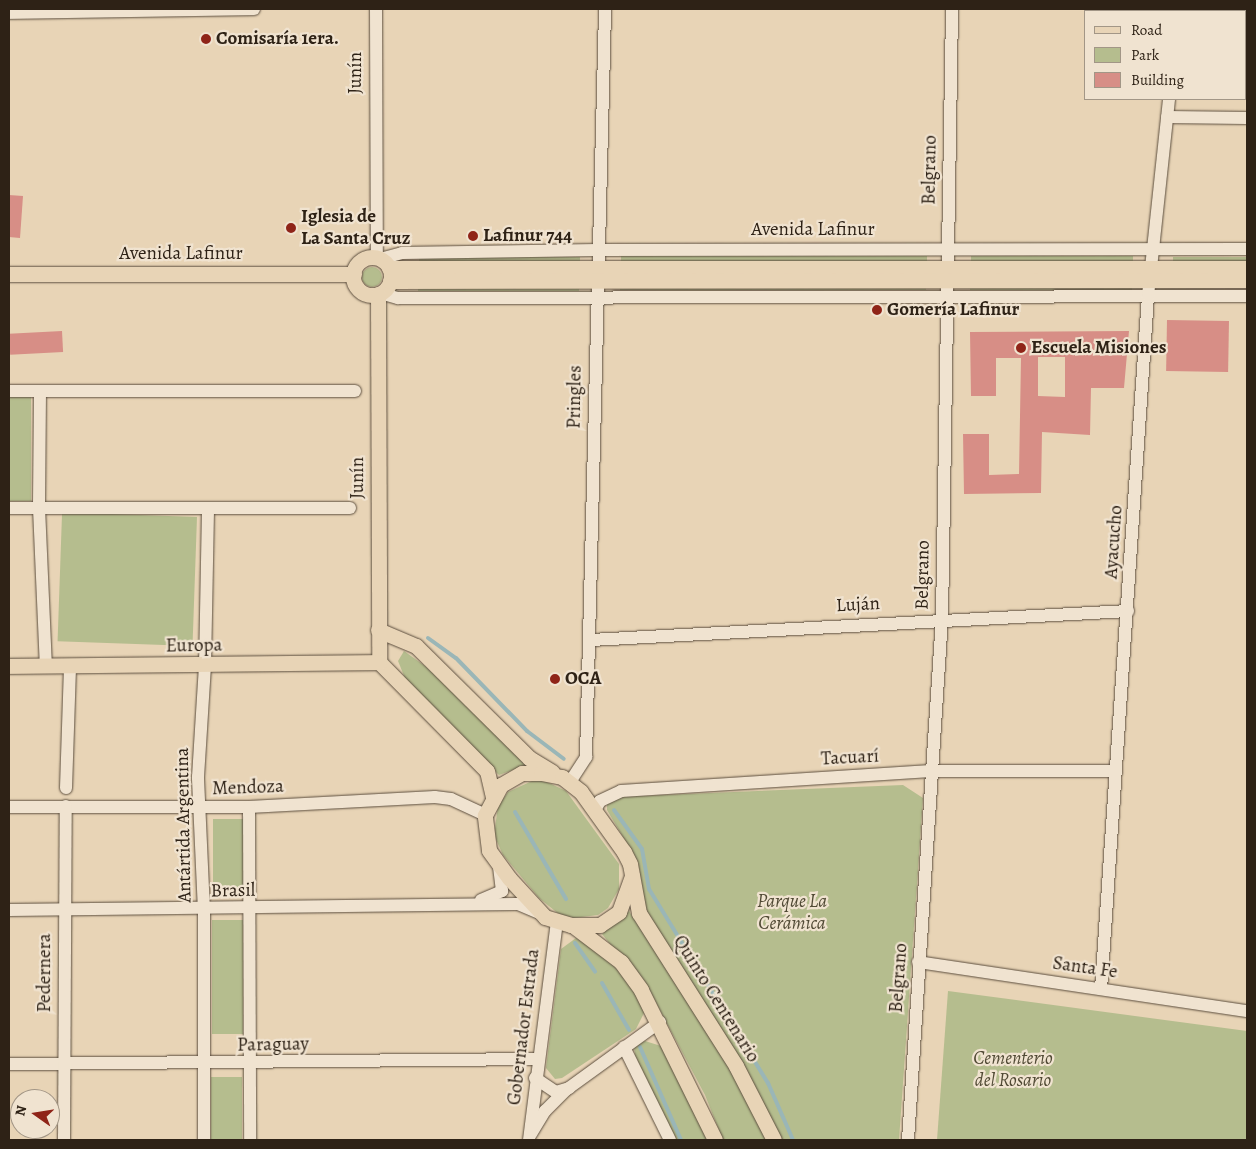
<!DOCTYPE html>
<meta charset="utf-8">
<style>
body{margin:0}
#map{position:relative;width:1256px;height:1149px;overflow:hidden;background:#e8d4b6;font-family:Alegreya,serif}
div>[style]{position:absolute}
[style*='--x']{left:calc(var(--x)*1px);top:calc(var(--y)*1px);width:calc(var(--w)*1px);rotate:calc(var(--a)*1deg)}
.green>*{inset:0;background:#b5bd8e;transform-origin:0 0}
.round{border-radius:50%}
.stream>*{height:4px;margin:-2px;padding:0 2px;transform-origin:2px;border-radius:2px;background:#9ab6b7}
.building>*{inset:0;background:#d78e86;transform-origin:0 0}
.roads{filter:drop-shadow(0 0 1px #5c4e3e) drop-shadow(0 0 1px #5c4e3e)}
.minor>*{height:12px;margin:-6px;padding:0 6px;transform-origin:6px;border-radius:6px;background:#f0e3d0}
.major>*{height:15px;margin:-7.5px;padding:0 7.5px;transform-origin:7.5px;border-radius:7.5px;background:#e8d4b6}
.major>.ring{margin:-7.5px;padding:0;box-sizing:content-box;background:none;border:15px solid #e8d4b6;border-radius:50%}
.dots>*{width:14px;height:14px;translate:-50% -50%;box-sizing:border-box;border:2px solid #f0e3d0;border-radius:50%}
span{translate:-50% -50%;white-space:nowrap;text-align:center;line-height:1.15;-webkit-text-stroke:4.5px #f0e3d0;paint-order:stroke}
.poi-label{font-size:19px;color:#2e2216;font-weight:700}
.left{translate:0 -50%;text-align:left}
.street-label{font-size:19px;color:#2e2216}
.park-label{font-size:19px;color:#504934;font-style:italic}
.frame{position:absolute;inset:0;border:10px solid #2e2216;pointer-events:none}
.legend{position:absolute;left:1084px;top:10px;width:162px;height:90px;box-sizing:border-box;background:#f0e3d0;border:1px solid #a29686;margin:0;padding:6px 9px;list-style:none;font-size:15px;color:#2e2216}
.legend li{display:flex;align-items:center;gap:10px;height:25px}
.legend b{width:25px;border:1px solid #a29686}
.north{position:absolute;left:10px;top:1089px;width:50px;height:50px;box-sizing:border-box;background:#f0e3d0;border:1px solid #a29686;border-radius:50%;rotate:283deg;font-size:14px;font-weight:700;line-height:20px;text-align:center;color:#2e2216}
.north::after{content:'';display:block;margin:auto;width:18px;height:22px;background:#8f2418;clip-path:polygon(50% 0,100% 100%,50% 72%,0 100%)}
</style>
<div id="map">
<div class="green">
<i style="left:621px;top:256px;width:306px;height:7px"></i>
<i style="left:971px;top:256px;width:162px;height:7px"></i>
<i style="left:419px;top:257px;width:161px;height:7px"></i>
<i style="left:1173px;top:257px;width:74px;height:7px"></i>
<i class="round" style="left:362px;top:267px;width:20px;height:20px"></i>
<i style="left:926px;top:282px;width:8px;height:306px;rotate:90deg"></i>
<i style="left:970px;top:283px;width:162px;height:7px"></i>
<i style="left:418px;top:284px;width:161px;height:7px"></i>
<i style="left:9px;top:394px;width:22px;height:107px"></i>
<i style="left:197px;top:517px;width:129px;height:135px;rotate:92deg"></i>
<i style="clip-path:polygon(404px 651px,432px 671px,526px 765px,499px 775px,409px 688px,398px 661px)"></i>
<i style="clip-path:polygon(532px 781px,545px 781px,566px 791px,619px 864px,619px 889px,608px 908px,598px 915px,574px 918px,560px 915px,539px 898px,503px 855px,494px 835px,498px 806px,508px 792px)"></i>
<i style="clip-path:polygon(903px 785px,923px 798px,899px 1140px,780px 1140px,760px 1096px,646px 912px,638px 862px,607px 810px,607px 803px,614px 797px)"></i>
<i style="left:213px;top:819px;width:31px;height:72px"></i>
<i style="clip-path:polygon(629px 911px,740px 1085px,768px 1140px,723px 1140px,705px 1095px,654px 999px,602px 934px)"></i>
<i style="left:212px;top:920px;width:31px;height:114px"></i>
<i style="clip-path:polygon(576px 938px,608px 957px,643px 1004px,644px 1013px,636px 1029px,562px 1078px,555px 1079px,546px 1068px,561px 949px)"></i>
<i style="clip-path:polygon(948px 991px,1247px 1031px,1247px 1140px,937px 1140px)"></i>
<i style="clip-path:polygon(645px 1041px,661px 1046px,709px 1140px,676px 1140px,635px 1056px,634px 1046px)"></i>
<i style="left:211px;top:1077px;width:31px;height:63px"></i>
</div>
<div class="stream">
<i style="--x:428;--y:638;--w:34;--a:36"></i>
<i style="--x:456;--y:658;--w:102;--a:45.8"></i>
<i style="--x:527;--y:731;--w:46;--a:37.1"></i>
<i style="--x:614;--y:810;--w:48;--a:54.3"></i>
<i style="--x:642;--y:849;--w:41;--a:80.1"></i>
<i style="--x:649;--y:889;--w:228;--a:58.5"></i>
<i style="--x:768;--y:1083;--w:62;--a:66.3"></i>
<i style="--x:515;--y:812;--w:101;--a:59.6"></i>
<i style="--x:575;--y:943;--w:35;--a:55"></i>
<i style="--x:602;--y:983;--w:54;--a:60.1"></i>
<i style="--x:640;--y:1047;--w:102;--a:66.2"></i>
</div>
<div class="building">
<i style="clip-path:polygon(9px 195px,23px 196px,20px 238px,9px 237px)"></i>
<i style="left:1167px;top:320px;width:62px;height:51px;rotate:1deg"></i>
<i style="left:62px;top:331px;width:21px;height:53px;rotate:87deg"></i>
<i style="clip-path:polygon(evenodd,1129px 331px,1124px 388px,1091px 388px,1090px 435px,1042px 432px,1041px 493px,964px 494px,963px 434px,989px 434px,989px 475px,1019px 474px,1021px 358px,996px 358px,996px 396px,971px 396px,970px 332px,1129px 331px,1038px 357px,1065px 357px,1065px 397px,1038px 396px,1038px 357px)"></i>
</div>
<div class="roads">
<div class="minor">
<i style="--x:376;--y:9;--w:249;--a:89.8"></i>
<i style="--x:1177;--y:11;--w:2;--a:-90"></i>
<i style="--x:9;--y:13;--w:245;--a:-0.9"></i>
<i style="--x:1167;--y:117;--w:80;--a:0.7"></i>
<i style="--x:380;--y:259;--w:23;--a:-15"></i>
<i style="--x:402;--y:253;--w:195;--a:-0.9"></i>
<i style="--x:597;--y:250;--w:650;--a:-0.09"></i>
<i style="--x:380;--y:293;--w:19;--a:16"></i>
<i style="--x:398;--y:298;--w:849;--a:-0.13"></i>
<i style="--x:9;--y:391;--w:346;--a:0"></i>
<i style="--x:40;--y:391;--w:117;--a:90.5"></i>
<i style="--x:39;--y:508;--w:159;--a:87.5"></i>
<i style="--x:9;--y:508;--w:341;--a:0"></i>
<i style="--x:591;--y:640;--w:538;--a:-3.09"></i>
<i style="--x:570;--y:782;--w:30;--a:-57"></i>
<i style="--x:586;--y:757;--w:748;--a:-88.54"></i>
<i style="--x:66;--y:788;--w:121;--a:-88.1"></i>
<i style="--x:9;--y:807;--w:240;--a:0"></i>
<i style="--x:249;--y:807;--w:186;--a:-3.1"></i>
<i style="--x:435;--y:797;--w:16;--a:7"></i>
<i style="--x:451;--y:799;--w:38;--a:25"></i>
<i style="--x:249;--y:807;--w:333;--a:89.8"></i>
<i style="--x:595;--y:810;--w:10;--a:-61"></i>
<i style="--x:600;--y:801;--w:23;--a:-25"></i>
<i style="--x:621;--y:791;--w:314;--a:-3.7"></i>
<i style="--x:934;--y:771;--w:182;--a:0"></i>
<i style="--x:481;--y:900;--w:23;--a:-23"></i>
<i style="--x:502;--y:891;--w:23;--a:-97"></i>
<i style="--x:9;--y:910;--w:509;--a:-0.68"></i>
<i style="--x:518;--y:904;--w:23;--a:23"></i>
<i style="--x:918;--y:962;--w:333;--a:8.5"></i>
<i style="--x:1101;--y:989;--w:695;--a:-86.12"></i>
<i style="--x:1148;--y:296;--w:198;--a:-83.9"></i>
<i style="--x:624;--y:1047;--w:104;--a:63.7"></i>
<i style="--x:9;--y:1064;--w:528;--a:-0.54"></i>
<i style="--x:535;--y:1078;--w:25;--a:34"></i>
<i style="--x:556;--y:1092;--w:14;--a:-17"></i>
<i style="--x:531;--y:1134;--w:27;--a:-59"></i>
<i style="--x:545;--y:1111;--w:30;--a:-45"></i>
<i style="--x:566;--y:1090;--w:116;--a:-35.9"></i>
<i style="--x:64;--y:1140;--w:334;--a:-89.7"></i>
<i style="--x:204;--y:1140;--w:229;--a:-90"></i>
<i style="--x:204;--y:911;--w:134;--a:-92.6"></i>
<i style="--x:198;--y:777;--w:111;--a:-86.4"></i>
<i style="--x:205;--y:666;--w:158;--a:-88.9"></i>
<i style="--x:529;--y:1140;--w:221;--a:-82.7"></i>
<i style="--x:908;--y:1140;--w:522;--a:-86.27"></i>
<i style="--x:942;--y:619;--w:610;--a:-89.06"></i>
</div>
<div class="major">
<i class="ring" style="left:353px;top:257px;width:23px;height:23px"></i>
<i style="--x:389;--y:268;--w:858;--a:0"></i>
<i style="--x:9;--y:274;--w:345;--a:0"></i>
<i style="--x:390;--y:281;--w:857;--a:-0.07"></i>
<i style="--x:378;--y:294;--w:368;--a:89.8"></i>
<i style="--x:379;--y:662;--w:153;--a:45.3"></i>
<i style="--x:487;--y:771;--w:28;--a:77"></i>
<i style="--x:378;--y:630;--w:41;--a:22.8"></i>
<i style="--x:416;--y:646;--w:159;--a:44.7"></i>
<i style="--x:529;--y:758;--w:27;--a:31"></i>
<i style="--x:9;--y:666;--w:370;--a:-0.6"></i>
<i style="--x:632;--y:876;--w:38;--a:110"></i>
<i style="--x:619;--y:912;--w:23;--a:146"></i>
<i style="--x:600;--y:925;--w:29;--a:180"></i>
<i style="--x:571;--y:925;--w:27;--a:-163"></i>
<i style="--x:545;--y:917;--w:53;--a:-132.7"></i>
<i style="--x:509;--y:878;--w:34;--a:-126"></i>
<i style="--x:489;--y:850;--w:35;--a:-97"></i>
<i style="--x:485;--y:815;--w:34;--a:-62"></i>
<i style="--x:501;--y:785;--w:24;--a:-30"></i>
<i style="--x:522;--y:773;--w:19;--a:0"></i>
<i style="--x:541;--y:773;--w:21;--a:11"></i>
<i style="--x:562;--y:777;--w:24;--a:38"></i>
<i style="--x:581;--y:792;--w:74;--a:54.4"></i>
<i style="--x:624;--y:852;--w:13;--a:63"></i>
<i style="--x:630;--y:864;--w:50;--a:79.6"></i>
<i style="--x:639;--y:913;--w:181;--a:57.6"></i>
<i style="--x:736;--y:1066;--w:83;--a:62.8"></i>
<i style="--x:575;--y:927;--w:58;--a:37.3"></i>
<i style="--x:621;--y:962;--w:34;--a:54"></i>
<i style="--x:641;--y:990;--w:167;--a:63.7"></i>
</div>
</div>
<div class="dots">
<i style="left:206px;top:39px;background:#8f2418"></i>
<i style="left:291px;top:228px;background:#8f2418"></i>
<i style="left:473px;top:236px;background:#8f2418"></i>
<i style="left:877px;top:310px;background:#8f2418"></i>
<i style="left:1021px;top:348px;background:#8f2418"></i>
<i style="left:555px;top:679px;background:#8f2418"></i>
</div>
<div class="poi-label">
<span class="left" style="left:216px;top:39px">Comisaría 1era.</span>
<span class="left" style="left:301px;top:228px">Iglesia de<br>La Santa Cruz</span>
<span class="left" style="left:483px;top:236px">Lafinur 744</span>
<span class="left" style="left:887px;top:310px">Gomería Lafinur</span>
<span class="left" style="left:1031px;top:348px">Escuela Misiones</span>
<span class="left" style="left:565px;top:679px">OCA</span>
</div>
<div class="street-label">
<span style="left:356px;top:73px;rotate:-90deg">Junín</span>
<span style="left:930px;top:170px;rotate:-89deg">Belgrano</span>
<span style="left:813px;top:230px">Avenida Lafinur</span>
<span style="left:181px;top:254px">Avenida Lafinur</span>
<span style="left:575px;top:397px;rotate:-89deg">Pringles</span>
<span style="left:358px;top:478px;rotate:-90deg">Junín</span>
<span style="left:1114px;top:542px;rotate:-86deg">Ayacucho</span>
<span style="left:923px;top:575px;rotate:-89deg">Belgrano</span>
<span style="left:858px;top:605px;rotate:-3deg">Luján</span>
<span style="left:194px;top:646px;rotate:-1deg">Europa</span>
<span style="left:850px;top:758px;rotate:-3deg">Tacuarí</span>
<span style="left:248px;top:788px;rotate:-2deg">Mendoza</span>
<span style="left:184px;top:825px;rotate:-91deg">Antártida Argentina</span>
<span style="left:233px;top:891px;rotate:-1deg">Brasil</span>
<span style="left:1085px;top:968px;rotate:8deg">Santa Fe</span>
<span style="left:45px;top:973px;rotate:-90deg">Pedernera</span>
<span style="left:899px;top:978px;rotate:-86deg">Belgrano</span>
<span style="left:716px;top:999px;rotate:58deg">Quinto Centenario</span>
<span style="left:524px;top:1027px;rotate:-83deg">Gobernador Estrada</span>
<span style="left:273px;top:1045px;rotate:-1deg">Paraguay</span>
</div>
<div class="park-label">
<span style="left:792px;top:913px">Parque La<br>Cerámica</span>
<span style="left:1013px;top:1070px">Cementerio<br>del Rosario</span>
</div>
<div class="frame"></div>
<ul class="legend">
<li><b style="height:6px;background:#e8d4b6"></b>Road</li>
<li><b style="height:14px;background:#b5bd8e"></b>Park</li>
<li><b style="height:14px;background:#d78e86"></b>Building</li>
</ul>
<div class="north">N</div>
</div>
